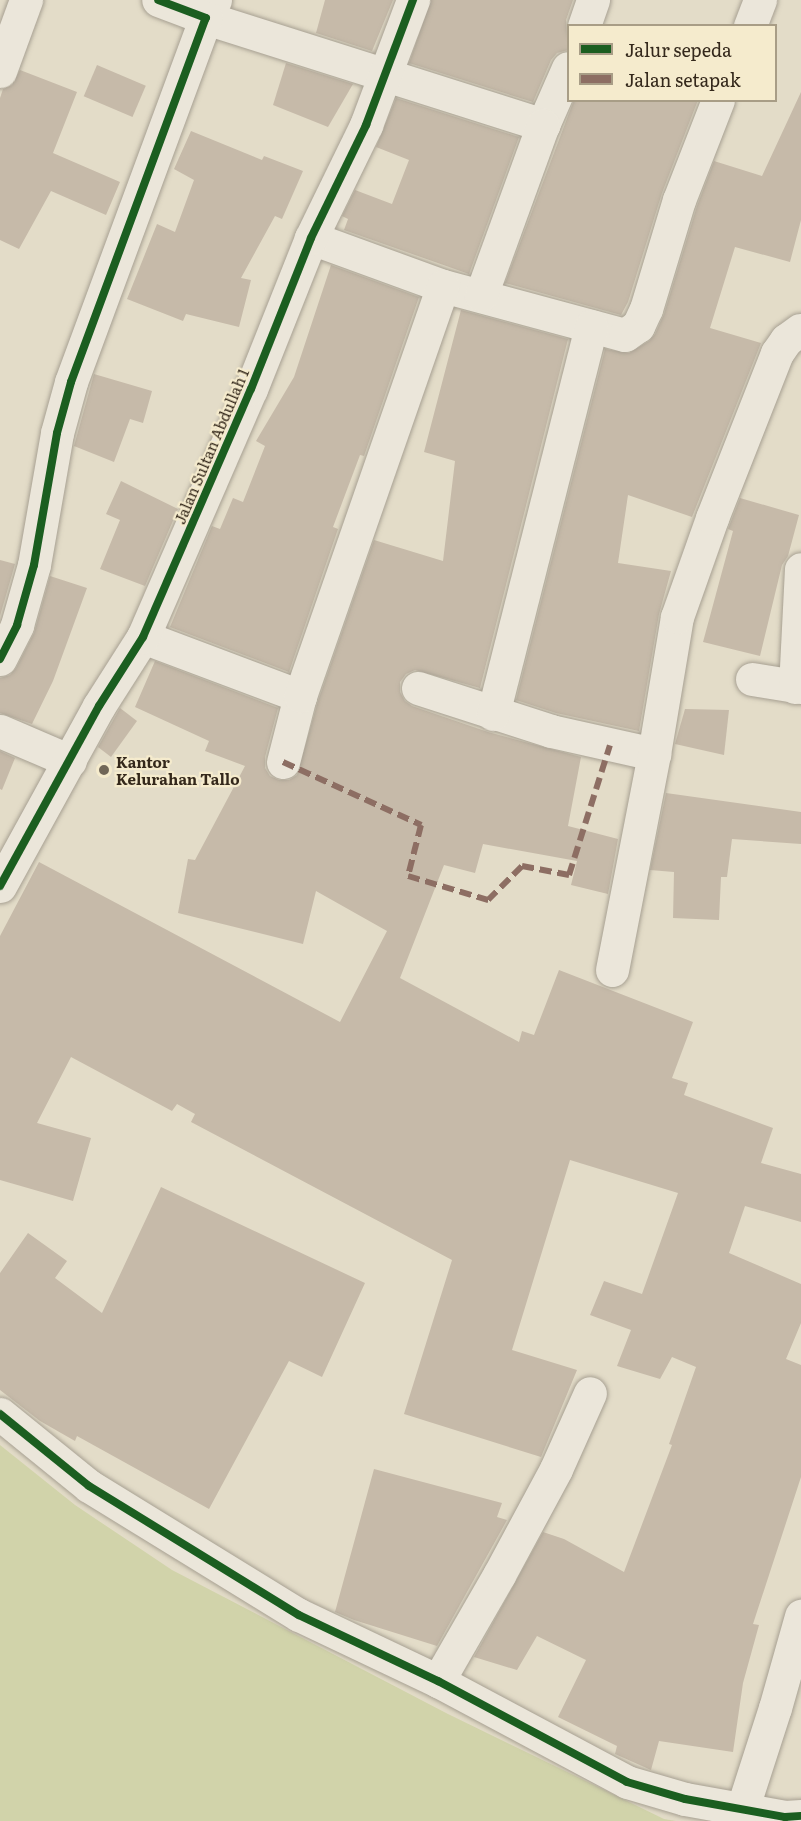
<!DOCTYPE html>
<style>
body{margin:0}
#map{position:relative;width:801px;height:1821px;overflow:hidden;background:#e3dcc8;font-family:Literata,serif}
div>[style]{position:absolute}
[style*='--x']{left:calc(var(--x)*1px);top:calc(var(--y)*1px);width:calc(var(--w)*1px);rotate:calc(var(--a)*1deg)}
.green>*{inset:0;background:#d1d3aa}
.building>*{inset:0;background:#c6baa9;transform-origin:0 0}
.roads{filter:drop-shadow(0 0 2px #a7a092) drop-shadow(0 0 2px #a7a092)}
.minor>*{height:33px;margin:-16.5px;padding:0 16.5px;transform-origin:16.5px;border-radius:16.5px;background:#ebe6da}
.quiet>*{height:6px;margin-top:-3px;transform-origin:0;background:repeating-linear-gradient(90deg,#8d6e63 0 12px,transparent 0 18px)}
.cycleway>*{height:8px;margin:-4px;padding:0 4px;transform-origin:4px;border-radius:4px;background:#1b5e20}
.dots>*{width:16px;height:16px;translate:-50% -50%;box-sizing:border-box;border:3px solid #f5ebcd;border-radius:50%}
span{translate:-50% -50%;white-space:nowrap;text-align:center;line-height:1.15;-webkit-text-stroke:4.5px #f5ebcd;paint-order:stroke}
.street-label{font-size:15px;color:#34281b}
.poi-label{font-size:15px;color:#34281b;font-weight:700}
.left{translate:0 -50%;text-align:left}
.legend{position:absolute;left:567px;top:24px;width:210px;height:78px;box-sizing:border-box;background:#f5ebcd;border:2px solid #a89d86;margin:0;padding:8px 10px;list-style:none;font-size:18px;color:#34281b}
.legend li{display:flex;align-items:center;gap:12px;height:30px}
.legend b{width:30px;border:2px solid #a89d86}
</style>
<div id="map">
<div class="green">
<i style="clip-path:polygon(0 1445px,75px 1505px,172px 1570px,448px 1714px,664px 1819px,676px 1821px,0 1821px)"></i>
</div>
<div class="building">
<i style="clip-path:polygon(325px 0,393px 0,372px 51px,316px 33px)"></i>
<i style="clip-path:polygon(431px 0,573px 0,566px 20px,568px 50px,557px 53px,551px 60px,533px 102px,409px 63px)"></i>
<i style="clip-path:polygon(286px 63px,353px 84px,328px 127px,273px 105px)"></i>
<i style="left:97px;top:65px;width:53px;height:34px;rotate:23deg"></i>
<i style="clip-path:polygon(20px 70px,77px 92px,53px 153px,120px 182px,106px 215px,51px 191px,19px 249px,0 240px,0 98px,3px 89px,12px 85px)"></i>
<i style="clip-path:polygon(801px 92px,801px 220px,790px 262px,735px 247px,710px 328px,761px 343px,692px 517px,628px 495px,618px 563px,671px 571px,659px 614px,639px 731px,556px 713px,516px 700px,605px 349px,629px 353px,649px 341px,655px 334px,664px 314px,697px 206px,714px 161px,762px 176px)"></i>
<i style="clip-path:polygon(396px 98px,519px 137px,469px 274px,344px 230px,348px 219px,342px 216px,355px 190px,392px 204px,409px 160px,376px 147px)"></i>
<i style="clip-path:polygon(574px 100px,698px 100px,662px 193px,628px 302px,621px 315px,505px 283px)"></i>
<i style="clip-path:polygon(191px 131px,262px 160px,264px 156px,303px 171px,282px 219px,275px 216px,241px 278px,251px 280px,239px 327px,186px 314px,183px 321px,127px 299px,157px 224px,175px 232px,194px 180px,174px 169px)"></i>
<i style="clip-path:polygon(331px 265px,419px 297px,364px 456px,360px 455px,333px 527px,338px 529px,289px 672px,170px 627px,212px 526px,220px 529px,233px 498px,243px 502px,265px 446px,256px 441px,294px 377px)"></i>
<i style="clip-path:polygon(461px 310px,568px 339px,480px 688px,415px 670px,406px 674px,400px 682px,400px 692px,405px 701px,412px 706px,488px 732px,581px 757px,568px 826px,618px 839px,608px 894px,571px 885px,577px 861px,483px 844px,475px 873px,444px 865px,400px 978px,519px 1042px,522px 1031px,534px 1035px,559px 970px,693px 1022px,672px 1078px,688px 1083px,684px 1095px,773px 1128px,761px 1163px,801px 1174px,801px 1222px,745px 1206px,729px 1253px,801px 1284px,801px 1323px,786px 1359px,801px 1365px,801px 1477px,753px 1624px,759px 1625px,743px 1683px,733px 1752px,659px 1741px,651px 1770px,615px 1754px,617px 1746px,558px 1717px,586px 1660px,537px 1636px,517px 1670px,474px 1657px,543px 1532px,564px 1539px,624px 1572px,672px 1445px,669px 1444px,696px 1367px,672px 1357px,660px 1379px,617px 1366px,631px 1330px,590px 1315px,604px 1281px,642px 1294px,678px 1193px,570px 1160px,512px 1350px,577px 1370px,541px 1457px,404px 1414px,452px 1260px,191px 1122px,195px 1114px,177px 1104px,172px 1111px,71px 1057px,37px 1123px,91px 1138px,73px 1201px,0 1180px,0 936px,39px 862px,340px 1022px,387px 931px,316px 891px,303px 944px,178px 913px,188px 859px,195px 860px,245px 766px,205px 751px,209px 741px,135px 707px,155px 661px,278px 708px,265px 757px,265px 768px,270px 776px,279px 780px,289px 780px,297px 775px,318px 701px,374px 540px,443px 561px,455px 461px,424px 452px)"></i>
<i style="clip-path:polygon(94px 374px,152px 391px,143px 423px,130px 419px,114px 462px,74px 446px)"></i>
<i style="clip-path:polygon(121px 481px,178px 509px,145px 586px,100px 569px,120px 520px,106px 514px)"></i>
<i style="clip-path:polygon(740px 498px,799px 515px,788px 556px,782px 565px,760px 656px,703px 642px,733px 531px,728px 529px)"></i>
<i style="clip-path:polygon(0 560px,15px 564px,0 616px)"></i>
<i style="clip-path:polygon(50px 576px,87px 588px,53px 681px,32px 724px,0 713px,0 678px,10px 675px,16px 668px,34px 633px)"></i>
<i style="clip-path:polygon(120px 708px,137px 721px,111px 757px,98px 747px)"></i>
<i style="clip-path:polygon(685px 709px,729px 710px,724px 755px,675px 744px)"></i>
<i style="clip-path:polygon(0 751px,15px 758px,2px 790px,0 789px)"></i>
<i style="clip-path:polygon(666px 793px,801px 812px,801px 844px,732px 839px,727px 877px,721px 877px,719px 920px,673px 918px,674px 872px,650px 870px)"></i>
<i style="clip-path:polygon(161px 1187px,365px 1283px,322px 1377px,289px 1361px,209px 1509px,77px 1436px,75px 1441px,40px 1421px,0 1390px,0 1273px,28px 1233px,67px 1261px,55px 1278px,102px 1313px)"></i>
<i style="clip-path:polygon(374px 1469px,502px 1503px,497px 1517px,507px 1520px,437px 1646px,354px 1620px,335px 1612px)"></i>
</div>
<div class="roads">
<div class="minor">
<i style="--x:215;--y:0;--w:20;--a:117"></i>
<i style="--x:206;--y:18;--w:354;--a:17.6"></i>
<i style="--x:543;--y:125;--w:62;--a:-66.3"></i>
<i style="--x:584;--y:26;--w:28;--a:-71"></i>
<i style="--x:750;--y:26;--w:28;--a:-69"></i>
<i style="--x:0;--y:71;--w:76;--a:-69.9"></i>
<i style="--x:311;--y:238;--w:140;--a:20"></i>
<i style="--x:443;--y:286;--w:188;--a:15.1"></i>
<i style="--x:625;--y:335;--w:16;--a:-35"></i>
<i style="--x:638;--y:326;--w:19;--a:-65"></i>
<i style="--x:646;--y:309;--w:114;--a:-73.2"></i>
<i style="--x:679;--y:200;--w:107;--a:-68.7"></i>
<i style="--x:481;--y:295;--w:181;--a:-70"></i>
<i style="--x:143;--y:637;--w:168;--a:20.6"></i>
<i style="--x:0;--y:659;--w:38;--a:-63"></i>
<i style="--x:17;--y:625;--w:62;--a:-74.2"></i>
<i style="--x:34;--y:565;--w:134;--a:-80.1"></i>
<i style="--x:57;--y:433;--w:53;--a:-74.6"></i>
<i style="--x:71;--y:382;--w:388;--a:-69.7"></i>
<i style="--x:206;--y:18;--w:51;--a:-159.4"></i>
<i style="--x:752;--y:679;--w:50;--a:9.3"></i>
<i style="--x:795;--y:687;--w:118;--a:-87.1"></i>
<i style="--x:418;--y:688;--w:140;--a:17.9"></i>
<i style="--x:551;--y:731;--w:106;--a:12.6"></i>
<i style="--x:493;--y:714;--w:400;--a:-75.8"></i>
<i style="--x:0;--y:731;--w:76;--a:23.2"></i>
<i style="--x:283;--y:762;--w:68;--a:-75.6"></i>
<i style="--x:300;--y:696;--w:434;--a:-70.8"></i>
<i style="--x:0;--y:886;--w:205;--a:-61.2"></i>
<i style="--x:99;--y:706;--w:82;--a:-57.5"></i>
<i style="--x:143;--y:637;--w:270;--a:-66.5"></i>
<i style="--x:251;--y:389;--w:162;--a:-68.3"></i>
<i style="--x:311;--y:238;--w:126;--a:-64"></i>
<i style="--x:366;--y:125;--w:134;--a:-69.4"></i>
<i style="--x:612;--y:970;--w:220;--a:-79"></i>
<i style="--x:654;--y:754;--w:139;--a:-80.5"></i>
<i style="--x:677;--y:617;--w:105;--a:-70.5"></i>
<i style="--x:712;--y:518;--w:177;--a:-68.5"></i>
<i style="--x:777;--y:353;--w:16;--a:-55"></i>
<i style="--x:786;--y:340;--w:17;--a:-36"></i>
<i style="--x:0;--y:1414;--w:114;--a:39"></i>
<i style="--x:89;--y:1486;--w:246;--a:31.6"></i>
<i style="--x:299;--y:1615;--w:154;--a:25.4"></i>
<i style="--x:438;--y:1681;--w:214;--a:28.1"></i>
<i style="--x:627;--y:1782;--w:60;--a:16.3"></i>
<i style="--x:685;--y:1799;--w:102;--a:10.2"></i>
<i style="--x:785;--y:1817;--w:16;--a:-4"></i>
<i style="--x:438;--y:1681;--w:122;--a:-60.1"></i>
<i style="--x:499;--y:1575;--w:120;--a:-61.7"></i>
<i style="--x:556;--y:1469;--w:83;--a:-65.9"></i>
<i style="--x:742;--y:1810;--w:107;--a:-72.1"></i>
<i style="--x:775;--y:1708;--w:96;--a:-74.2"></i>
</div>
</div>
<div class="quiet">
<i style="--x:283;--y:762;--w:152;--a:24.5"></i>
<i style="--x:421;--y:825;--w:53;--a:104.3"></i>
<i style="--x:408;--y:876;--w:84;--a:16.7"></i>
<i style="--x:488;--y:900;--w:48;--a:-45"></i>
<i style="--x:522;--y:866;--w:48;--a:10.8"></i>
<i style="--x:569;--y:875;--w:136;--a:-72.5"></i>
</div>
<div class="cycleway">
<i style="--x:0;--y:659;--w:38;--a:-63"></i>
<i style="--x:17;--y:625;--w:62;--a:-74.2"></i>
<i style="--x:34;--y:565;--w:134;--a:-80.1"></i>
<i style="--x:57;--y:433;--w:53;--a:-74.6"></i>
<i style="--x:71;--y:382;--w:388;--a:-69.7"></i>
<i style="--x:206;--y:18;--w:51;--a:-159.4"></i>
<i style="--x:0;--y:886;--w:205;--a:-61.2"></i>
<i style="--x:99;--y:706;--w:82;--a:-57.5"></i>
<i style="--x:143;--y:637;--w:270;--a:-66.5"></i>
<i style="--x:251;--y:389;--w:162;--a:-68.3"></i>
<i style="--x:311;--y:238;--w:126;--a:-64"></i>
<i style="--x:366;--y:125;--w:134;--a:-69.4"></i>
<i style="--x:0;--y:1414;--w:114;--a:39"></i>
<i style="--x:89;--y:1486;--w:246;--a:31.6"></i>
<i style="--x:299;--y:1615;--w:154;--a:25.4"></i>
<i style="--x:438;--y:1681;--w:214;--a:28.1"></i>
<i style="--x:627;--y:1782;--w:60;--a:16.3"></i>
<i style="--x:685;--y:1799;--w:102;--a:10.2"></i>
<i style="--x:785;--y:1817;--w:16;--a:-4"></i>
</div>
<div class="dots">
<i style="left:104px;top:770px;background:#716758"></i>
</div>
<div class="street-label">
<span style="left:211px;top:446px;rotate:-67deg">Jalan Sultan Abdullah 1</span>
</div>
<div class="poi-label">
<span class="left" style="left:116px;top:770px">Kantor<br>Kelurahan Tallo</span>
</div>
<ul class="legend">
<li><b style="height:8px;background:#1b5e20"></b>Jalur sepeda</li>
<li><b style="height:8px;background:#8d6e63"></b>Jalan setapak</li>
</ul>
</div>
